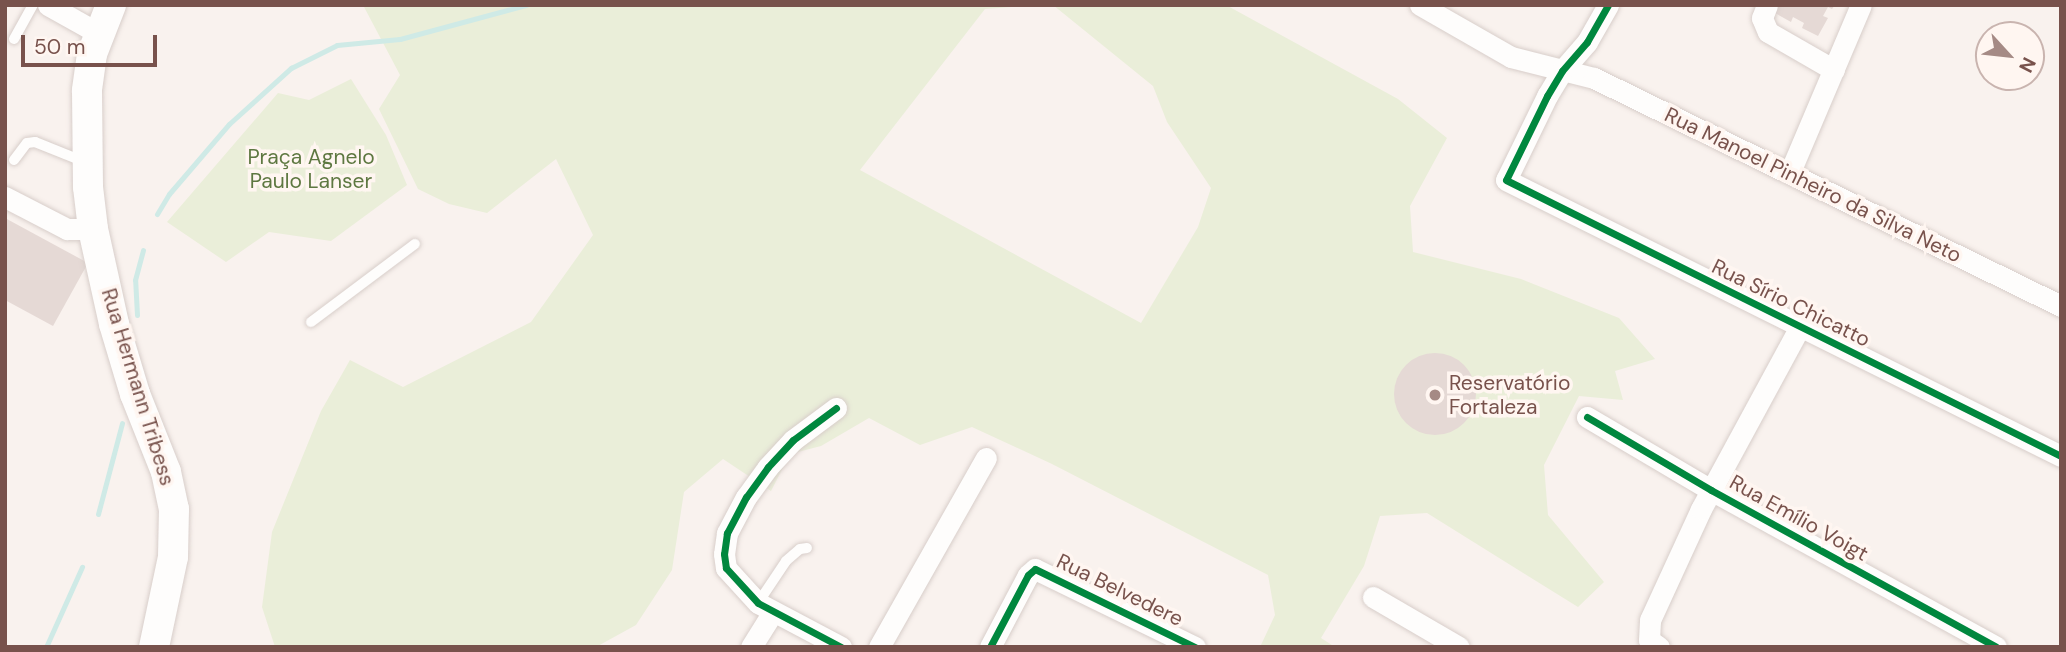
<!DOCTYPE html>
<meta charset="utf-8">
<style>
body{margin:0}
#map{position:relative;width:2066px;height:652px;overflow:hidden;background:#f9f2ee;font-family:"DM Sans",sans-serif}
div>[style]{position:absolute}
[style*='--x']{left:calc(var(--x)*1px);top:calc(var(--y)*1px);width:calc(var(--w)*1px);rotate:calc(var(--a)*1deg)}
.green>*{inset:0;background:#eaeed9}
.stream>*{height:5px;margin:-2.5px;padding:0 2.5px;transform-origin:2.5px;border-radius:2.5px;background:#cfeae6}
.building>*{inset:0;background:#e5d9d5}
.round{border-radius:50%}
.roads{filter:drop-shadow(0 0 2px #d8ceca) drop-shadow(0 0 2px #d8ceca)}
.lane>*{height:10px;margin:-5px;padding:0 5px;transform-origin:5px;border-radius:5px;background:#fefdfc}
.street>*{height:21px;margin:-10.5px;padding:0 10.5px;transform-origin:10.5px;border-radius:10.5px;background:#fefdfc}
.secondary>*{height:30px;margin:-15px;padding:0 15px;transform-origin:15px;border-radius:15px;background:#fefdfc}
.cycleway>*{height:7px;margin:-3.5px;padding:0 3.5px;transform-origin:3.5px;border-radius:3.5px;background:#00873e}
.dots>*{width:19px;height:19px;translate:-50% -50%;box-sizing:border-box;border:4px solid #fff6f1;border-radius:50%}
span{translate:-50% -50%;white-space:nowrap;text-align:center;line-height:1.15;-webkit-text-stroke:7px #fff6f1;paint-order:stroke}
.park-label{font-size:21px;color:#5e7841}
.street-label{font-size:21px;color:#78524c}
.poi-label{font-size:21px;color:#78524c}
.left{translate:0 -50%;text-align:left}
.frame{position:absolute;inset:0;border:7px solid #78524c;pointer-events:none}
.north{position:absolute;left:1975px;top:21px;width:70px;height:70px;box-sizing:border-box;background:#fff6f1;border:2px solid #c9b4af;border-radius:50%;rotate:117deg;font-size:19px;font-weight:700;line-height:28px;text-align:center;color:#78524c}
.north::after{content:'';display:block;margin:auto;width:24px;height:32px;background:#a58a85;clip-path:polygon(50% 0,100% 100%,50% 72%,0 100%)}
.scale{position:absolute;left:21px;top:35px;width:136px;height:32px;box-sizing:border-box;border:4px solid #78524c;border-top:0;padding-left:9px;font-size:21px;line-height:24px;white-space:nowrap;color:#78524c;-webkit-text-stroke:5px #fff6f1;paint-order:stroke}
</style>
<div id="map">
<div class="green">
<i style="clip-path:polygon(363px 5px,1037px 5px,985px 9px,860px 170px,1141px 323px,1198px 227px,1211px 188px,1167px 122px,1153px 86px,1053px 5px,1226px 5px,1398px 99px,1447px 138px,1410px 206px,1413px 252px,1521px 279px,1619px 318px,1655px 359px,1615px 371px,1623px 400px,1579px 396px,1544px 465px,1548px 515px,1604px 582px,1578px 607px,1427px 513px,1380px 516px,1364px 566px,1321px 638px,1335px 647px,1260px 647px,1275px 615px,1268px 575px,1052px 464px,972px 427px,920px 445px,869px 418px,821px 446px,790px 454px,771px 491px,723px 459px,684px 492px,672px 570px,636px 625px,596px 647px,275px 647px,262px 607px,272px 532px,321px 411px,350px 360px,403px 387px,531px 322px,593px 235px,556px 159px,487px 213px,449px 204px,418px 189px,379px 109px,400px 75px)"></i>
<i style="clip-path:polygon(351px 79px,386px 135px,407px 185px,331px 241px,269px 232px,226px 262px,167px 222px,278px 93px,309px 100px)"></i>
</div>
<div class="stream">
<i style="--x:157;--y:214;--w:23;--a:-59"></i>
<i style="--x:169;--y:194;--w:92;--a:-49.4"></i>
<i style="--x:229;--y:124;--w:84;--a:-42.1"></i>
<i style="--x:291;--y:68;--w:51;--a:-26.6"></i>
<i style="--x:337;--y:45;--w:63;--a:-5.4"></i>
<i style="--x:400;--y:39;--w:131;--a:-15.1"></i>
<i style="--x:137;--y:315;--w:35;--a:-93"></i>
<i style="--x:135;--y:280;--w:31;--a:-75"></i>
<i style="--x:98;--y:514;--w:94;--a:-75.2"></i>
<i style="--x:46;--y:647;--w:88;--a:-65.8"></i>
</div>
<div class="building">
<i style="clip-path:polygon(1779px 5px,1835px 5px,1832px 9px,1828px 7px,1823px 16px,1828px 18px,1818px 36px,1802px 28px,1804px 23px,1793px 17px,1791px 22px,1775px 13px)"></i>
<i style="clip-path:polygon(5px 218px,88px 263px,53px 326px,5px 300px)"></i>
<i class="round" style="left:1394px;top:353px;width:82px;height:82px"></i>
</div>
<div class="roads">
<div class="lane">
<i style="--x:14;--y:39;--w:39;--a:-61"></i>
<i style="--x:14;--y:160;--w:21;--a:-53"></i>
<i style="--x:27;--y:143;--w:8;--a:-7"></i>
<i style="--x:35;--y:142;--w:54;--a:21.8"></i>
<i style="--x:311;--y:322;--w:130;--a:-36.9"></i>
<i style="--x:758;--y:603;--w:50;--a:-56.3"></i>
<i style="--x:786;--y:561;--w:18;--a:-41"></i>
<i style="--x:800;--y:549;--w:7;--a:-8"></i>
</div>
<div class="street">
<i style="--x:48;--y:5;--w:57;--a:29.2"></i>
<i style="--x:1420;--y:5;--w:105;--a:29.7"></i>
<i style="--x:1511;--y:57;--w:86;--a:14.2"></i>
<i style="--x:1594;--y:78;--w:520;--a:26.02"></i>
<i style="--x:1608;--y:5;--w:43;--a:119.6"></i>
<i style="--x:1587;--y:42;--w:38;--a:131"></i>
<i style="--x:1562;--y:71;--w:29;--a:121"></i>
<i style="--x:1547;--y:96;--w:93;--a:116"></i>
<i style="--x:1506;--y:180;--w:620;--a:26.44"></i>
<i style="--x:1767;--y:5;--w:14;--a:111"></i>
<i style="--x:1762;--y:18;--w:15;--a:67"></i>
<i style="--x:1768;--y:32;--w:76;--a:29.9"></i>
<i style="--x:1790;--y:172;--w:181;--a:-67"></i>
<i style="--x:5;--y:197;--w:70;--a:27.3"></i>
<i style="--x:67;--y:229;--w:26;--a:0"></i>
<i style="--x:836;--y:408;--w:54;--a:143.3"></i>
<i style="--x:793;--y:440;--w:37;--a:133"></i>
<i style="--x:768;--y:467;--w:37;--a:126"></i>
<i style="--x:746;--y:497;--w:41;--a:117.8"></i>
<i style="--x:727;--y:533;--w:21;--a:98"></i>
<i style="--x:724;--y:554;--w:14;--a:82"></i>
<i style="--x:726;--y:568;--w:47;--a:47.6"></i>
<i style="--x:758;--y:603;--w:94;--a:27.9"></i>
<i style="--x:1587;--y:417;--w:144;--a:30.5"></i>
<i style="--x:1711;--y:490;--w:325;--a:28.8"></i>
<i style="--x:1373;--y:597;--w:99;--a:30.2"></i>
<i style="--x:751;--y:647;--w:40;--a:-58"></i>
<i style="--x:879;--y:647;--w:217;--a:-60.5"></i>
<i style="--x:990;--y:647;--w:81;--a:-62.2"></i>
<i style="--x:1028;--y:575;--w:9;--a:-41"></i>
<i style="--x:1035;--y:569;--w:178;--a:26"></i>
<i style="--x:1659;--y:647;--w:12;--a:-145"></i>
<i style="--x:1649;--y:640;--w:20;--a:-87"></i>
<i style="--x:1650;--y:620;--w:122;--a:-65.3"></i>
<i style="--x:1701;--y:509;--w:207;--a:-61.5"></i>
</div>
<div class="secondary">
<i style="--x:111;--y:5;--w:53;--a:111.2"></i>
<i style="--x:92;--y:54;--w:37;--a:98"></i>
<i style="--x:87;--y:91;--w:96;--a:89.4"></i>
<i style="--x:88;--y:187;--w:42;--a:83.2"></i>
<i style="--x:93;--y:229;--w:97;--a:77.5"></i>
<i style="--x:114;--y:324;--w:73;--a:73.3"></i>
<i style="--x:135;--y:394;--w:84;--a:68.3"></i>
<i style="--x:166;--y:472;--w:38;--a:78"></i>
<i style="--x:174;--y:509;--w:48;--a:91.2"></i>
<i style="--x:173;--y:557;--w:92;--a:101.9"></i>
</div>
</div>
<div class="cycleway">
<i style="--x:1608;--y:5;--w:43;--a:119.6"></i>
<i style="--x:1587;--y:42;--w:38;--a:131"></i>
<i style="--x:1562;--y:71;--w:29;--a:121"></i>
<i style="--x:1547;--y:96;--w:93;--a:116"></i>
<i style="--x:1506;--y:180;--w:620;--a:26.44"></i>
<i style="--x:836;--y:408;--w:54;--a:143.3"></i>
<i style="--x:793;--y:440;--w:37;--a:133"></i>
<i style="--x:768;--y:467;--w:37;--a:126"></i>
<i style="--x:746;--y:497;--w:41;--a:117.8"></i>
<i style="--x:727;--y:533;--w:21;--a:98"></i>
<i style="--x:724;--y:554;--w:14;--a:82"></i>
<i style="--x:726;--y:568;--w:47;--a:47.6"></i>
<i style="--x:758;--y:603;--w:94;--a:27.9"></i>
<i style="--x:1587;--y:417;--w:144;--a:30.5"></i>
<i style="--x:1711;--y:490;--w:325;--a:28.8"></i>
<i style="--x:990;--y:647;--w:81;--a:-62.2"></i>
<i style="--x:1028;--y:575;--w:9;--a:-41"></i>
<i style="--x:1035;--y:569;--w:178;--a:26"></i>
</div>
<div class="dots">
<i style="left:1435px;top:395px;background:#a58a85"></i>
</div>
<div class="park-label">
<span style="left:311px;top:169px">Praça Agnelo<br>Paulo Lanser</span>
</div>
<div class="street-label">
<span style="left:1813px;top:185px;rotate:26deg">Rua Manoel Pinheiro da Silva Neto</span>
<span style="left:1791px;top:303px;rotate:26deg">Rua Sírio Chicatto</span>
<span style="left:138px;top:387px;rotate:73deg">Rua Hermann Tribess</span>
<span style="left:1799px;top:518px;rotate:29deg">Rua Emílio Voigt</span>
<span style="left:1120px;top:590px;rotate:26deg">Rua Belvedere</span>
</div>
<div class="poi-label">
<span class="left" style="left:1449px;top:395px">Reservatório<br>Fortaleza</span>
</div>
<div class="frame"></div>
<div class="north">N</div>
<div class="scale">50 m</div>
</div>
